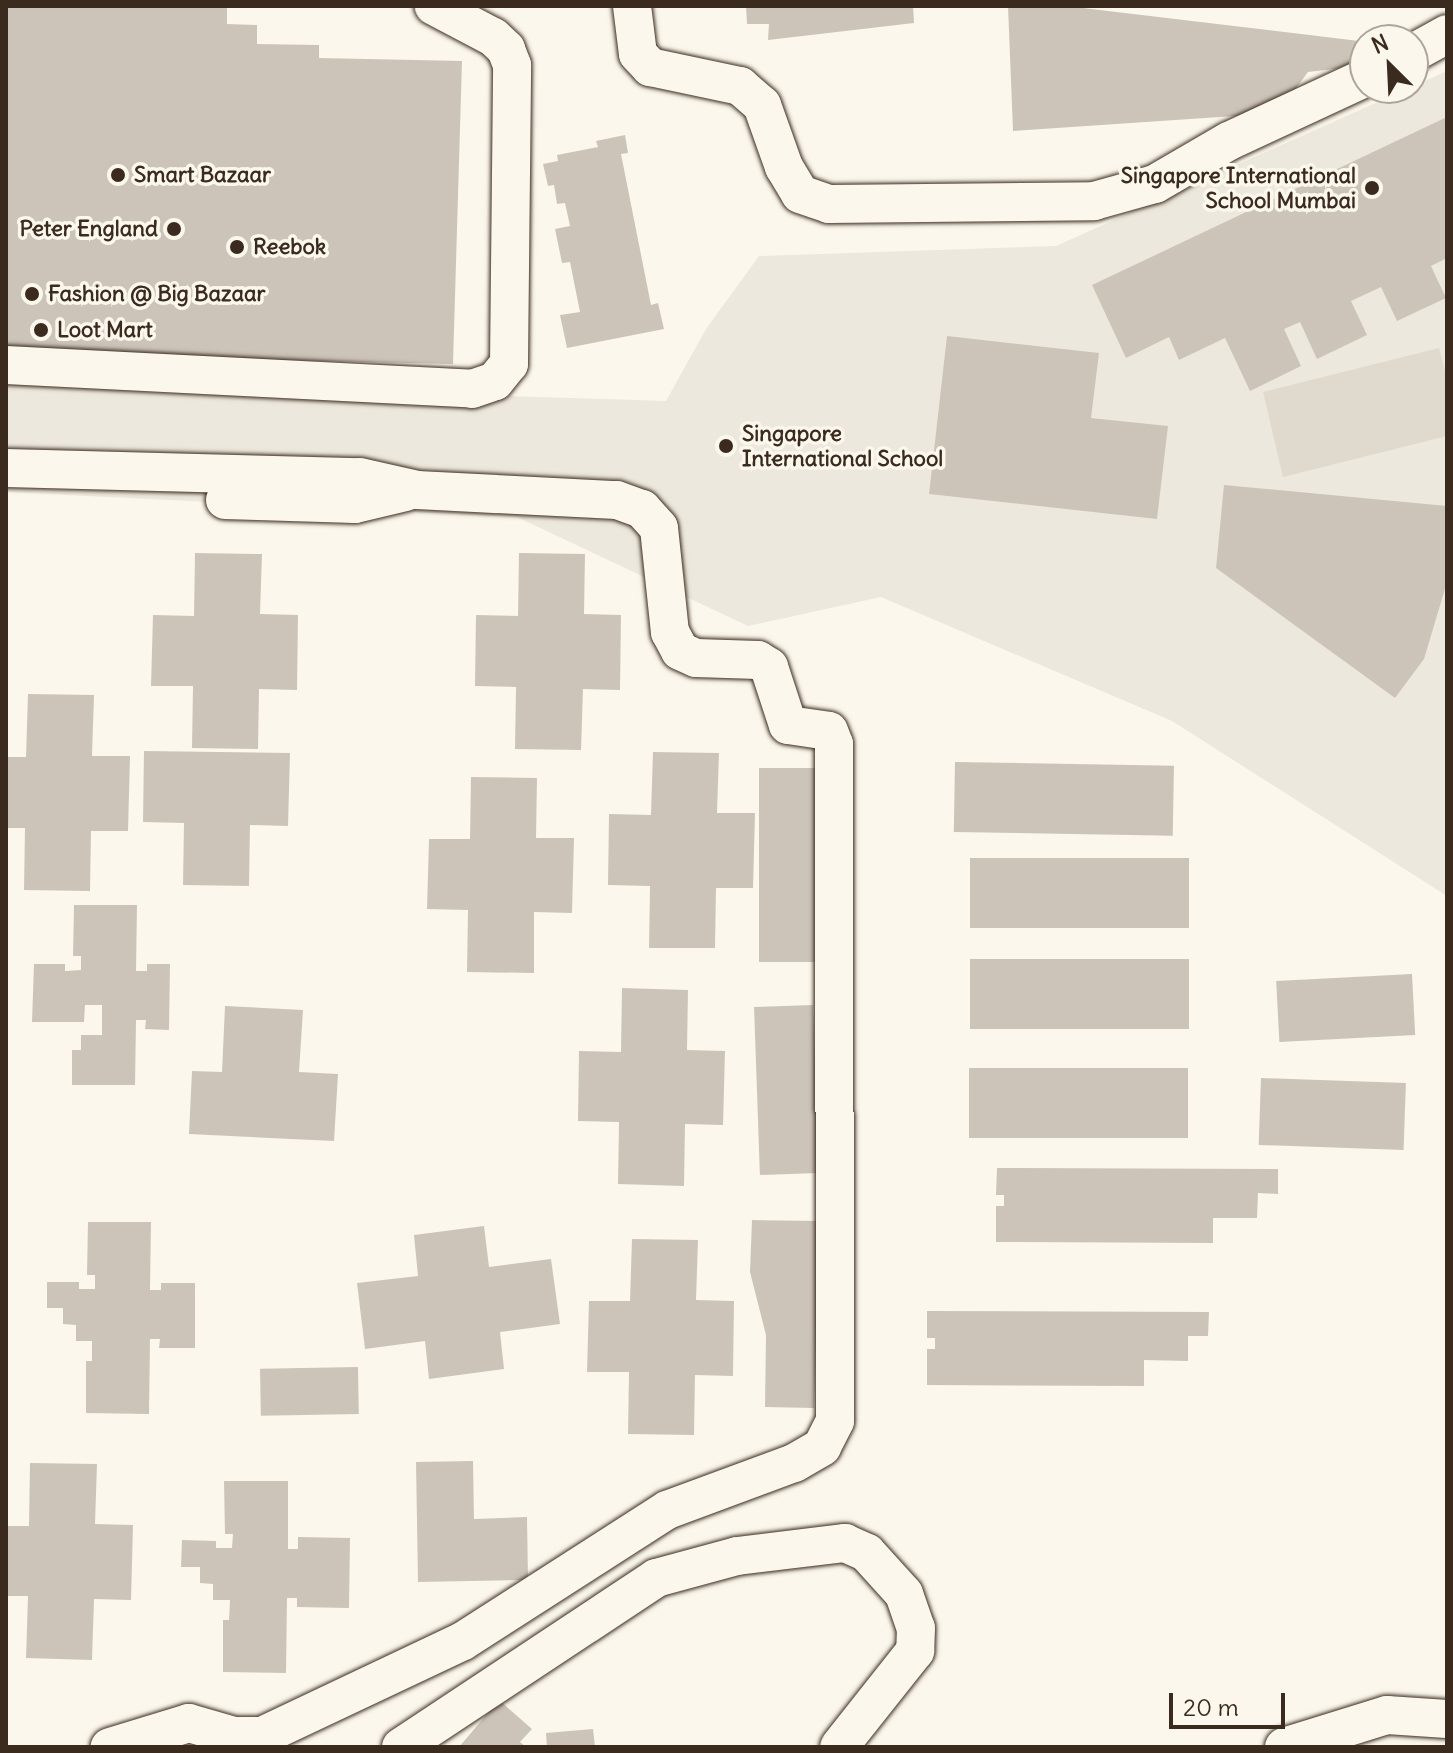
<!DOCTYPE html>
<style>
body{margin:0}
#map{position:relative;width:1453px;height:1753px;overflow:hidden;background:#fbf7ec;font-family:Delius,sans-serif}
div>[style]{position:absolute}
[style*='--x']{left:calc(var(--x)*1px);top:calc(var(--y)*1px);width:calc(var(--w)*1px);rotate:calc(var(--a)*1deg)}
.built>*{inset:0;background:#ede8dd}
.green>*{inset:0;background:#dfd9ce}
.building>*{inset:0;background:#ccc4b9;transform-origin:0 0}
.roads{filter:drop-shadow(0 0 2px #3b2a1e) drop-shadow(0 0 2px #3b2a1e)}
.minor>*{height:38px;margin:-19px;padding:0 19px;transform-origin:19px;border-radius:19px;background:#fbf7ec}
.dots>*{width:22px;height:22px;translate:-50% -50%;box-sizing:border-box;border:4px solid #fbf7ec;border-radius:50%}
span{translate:-50% -50%;white-space:nowrap;text-align:center;line-height:1.15;-webkit-text-stroke:7px #fbf7ec;paint-order:stroke}
.poi-label{font-size:22px;color:#3b2a1e;font-weight:700}
.left{translate:0 -50%;text-align:left}
.right{translate:-100% -50%;text-align:right}
.frame{position:absolute;inset:0;border:8px solid #3b2a1e;pointer-events:none}
.north{position:absolute;left:1349px;top:24px;width:80px;height:80px;box-sizing:border-box;background:#fbf7ec;border:2px solid #aea59a;border-radius:50%;rotate:336deg;font-size:22px;font-weight:700;line-height:32px;text-align:center;color:#3b2a1e}
.north::after{content:'';display:block;margin:auto;width:28px;height:36px;background:#3b2a1e;clip-path:polygon(50% 0,100% 100%,50% 72%,0 100%)}
.scale{position:absolute;left:1169px;top:1693px;width:116px;height:36px;box-sizing:border-box;border:4px solid #3b2a1e;border-top:0;padding-left:10px;font-size:24px;line-height:28px;white-space:nowrap;color:#3b2a1e;-webkit-text-stroke:6px #fbf7ec;paint-order:stroke}
</style>
<div id="map">
<div class="built">
<i style="clip-path:polygon(1447px 71px,1447px 896px,1172px 721px,881px 597px,748px 626px,517px 517px,6px 492px,6px 380px,666px 401px,706px 329px,759px 256px,1056px 246px)"></i>
</div>
<div class="green">
<i style="clip-path:polygon(1439px 348px,1447px 379px,1447px 436px,1283px 477px,1263px 392px)"></i>
</div>
<div class="building">
<i style="clip-path:polygon(6px 6px,227px 6px,227px 24px,257px 25px,257px 44px,319px 45px,319px 58px,462px 61px,453px 364px,6px 354px)"></i>
<i style="clip-path:polygon(746px 6px,913px 6px,914px 23px,768px 40px,769px 24px,747px 24px)"></i>
<i style="clip-path:polygon(1008px 6px,1066px 6px,1359px 41px,1361px 66px,1308px 72px,1278px 113px,1013px 131px)"></i>
<i style="clip-path:polygon(1447px 117px,1447px 258px,1431px 266px,1446px 298px,1397px 321px,1381px 287px,1351px 301px,1367px 335px,1317px 359px,1300px 322px,1284px 329px,1301px 366px,1250px 391px,1225px 338px,1179px 360px,1169px 337px,1126px 358px,1092px 285px)"></i>
<i style="clip-path:polygon(625px 135px,628px 153px,621px 154px,651px 305px,658px 303px,664px 329px,567px 348px,560px 315px,580px 312px,570px 262px,562px 263px,555px 229px,570px 226px,565px 203px,557px 204px,554px 185px,548px 186px,543px 164px,558px 161px,557px 155px,598px 147px,596px 141px)"></i>
<i style="clip-path:polygon(947px 336px,1099px 353px,1091px 418px,1168px 426px,1157px 519px,929px 494px)"></i>
<i style="clip-path:polygon(1224px 485px,1447px 506px,1447px 582px,1424px 659px,1395px 698px,1216px 568px)"></i>
<i style="clip-path:polygon(195px 553px,262px 554px,260px 614px,298px 615px,297px 690px,259px 689px,258px 749px,192px 748px,193px 686px,151px 686px,153px 615px,194px 616px)"></i>
<i style="clip-path:polygon(519px 553px,585px 554px,584px 614px,621px 615px,620px 690px,583px 689px,581px 750px,515px 749px,516px 687px,475px 686px,476px 615px,518px 616px)"></i>
<i style="clip-path:polygon(28px 694px,94px 695px,92px 756px,130px 756px,128px 831px,91px 831px,90px 891px,24px 890px,25px 828px,6px 828px,6px 757px,26px 757px)"></i>
<i style="clip-path:polygon(144px 751px,290px 753px,288px 826px,250px 825px,249px 886px,183px 885px,184px 823px,143px 822px)"></i>
<i style="clip-path:polygon(653px 752px,719px 753px,717px 813px,755px 813px,753px 888px,716px 888px,715px 948px,649px 948px,650px 886px,608px 885px,609px 814px,651px 815px)"></i>
<i style="left:955px;top:762px;width:219px;height:70px;rotate:1deg"></i>
<i style="left:823px;top:768px;width:194px;height:64px;rotate:90deg"></i>
<i style="clip-path:polygon(471px 777px,537px 778px,536px 838px,574px 838px,572px 913px,534px 912px,534px 973px,467px 972px,468px 910px,427px 909px,429px 839px,470px 839px)"></i>
<i style="left:970px;top:858px;width:219px;height:70px"></i>
<i style="clip-path:polygon(74px 905px,137px 905px,136px 971px,147px 971px,147px 964px,170px 964px,169px 1030px,145px 1029px,146px 1020px,136px 1020px,135px 1085px,72px 1085px,72px 1050px,81px 1050px,81px 1035px,102px 1035px,102px 1005px,85px 1005px,84px 1022px,32px 1022px,34px 964px,65px 964px,65px 971px,81px 970px,81px 956px,73px 956px)"></i>
<i style="left:970px;top:959px;width:219px;height:70px"></i>
<i style="left:1412px;top:974px;width:61px;height:136px;rotate:87deg"></i>
<i style="clip-path:polygon(622px 988px,688px 990px,687px 1050px,725px 1051px,723px 1125px,685px 1124px,684px 1186px,618px 1184px,619px 1122px,578px 1121px,579px 1051px,621px 1052px)"></i>
<i style="left:813px;top:1005px;width:168px;height:59px;rotate:88deg"></i>
<i style="clip-path:polygon(225px 1006px,303px 1010px,299px 1072px,338px 1074px,334px 1141px,189px 1134px,192px 1071px,222px 1072px)"></i>
<i style="left:969px;top:1068px;width:219px;height:70px"></i>
<i style="left:1261px;top:1078px;width:145px;height:67px;rotate:2deg"></i>
<i style="clip-path:polygon(997px 1168px,1278px 1169px,1278px 1194px,1258px 1193px,1257px 1218px,1213px 1218px,1213px 1243px,996px 1242px,996px 1206px,1004px 1206px,1004px 1195px,996px 1195px)"></i>
<i style="clip-path:polygon(752px 1220px,819px 1221px,814px 1408px,765px 1407px,766px 1335px,750px 1272px)"></i>
<i style="clip-path:polygon(88px 1222px,151px 1222px,150px 1290px,161px 1290px,161px 1283px,195px 1283px,195px 1348px,159px 1348px,160px 1339px,150px 1339px,149px 1414px,86px 1413px,86px 1361px,92px 1361px,92px 1341px,76px 1341px,76px 1325px,63px 1324px,63px 1308px,47px 1308px,47px 1282px,79px 1282px,79px 1289px,95px 1289px,95px 1275px,87px 1275px)"></i>
<i style="clip-path:polygon(484px 1226px,489px 1267px,551px 1259px,560px 1324px,500px 1332px,504px 1369px,429px 1379px,425px 1341px,365px 1349px,357px 1283px,418px 1276px,414px 1235px)"></i>
<i style="clip-path:polygon(632px 1239px,698px 1240px,696px 1300px,734px 1301px,733px 1376px,695px 1375px,694px 1435px,628px 1434px,629px 1372px,587px 1372px,589px 1301px,630px 1301px)"></i>
<i style="clip-path:polygon(927px 1311px,1209px 1312px,1208px 1336px,1188px 1336px,1188px 1361px,1144px 1360px,1144px 1386px,927px 1385px,927px 1349px,935px 1349px,935px 1338px,927px 1338px)"></i>
<i style="left:358px;top:1367px;width:47px;height:98px;rotate:89deg"></i>
<i style="clip-path:polygon(473px 1461px,474px 1519px,527px 1517px,528px 1580px,418px 1582px,416px 1462px)"></i>
<i style="clip-path:polygon(30px 1463px,97px 1464px,95px 1524px,133px 1525px,131px 1600px,94px 1599px,92px 1660px,26px 1658px,28px 1596px,6px 1596px,6px 1526px,29px 1526px)"></i>
<i style="clip-path:polygon(224px 1481px,288px 1481px,288px 1549px,298px 1549px,298px 1537px,350px 1538px,349px 1608px,297px 1607px,297px 1598px,287px 1598px,286px 1673px,223px 1672px,223px 1620px,229px 1620px,230px 1600px,213px 1600px,213px 1584px,200px 1583px,200px 1567px,181px 1567px,182px 1540px,216px 1541px,216px 1548px,232px 1548px,233px 1534px,225px 1534px)"></i>
<i style="clip-path:polygon(499px 1700px,532px 1729px,520px 1742px,526px 1747px,459px 1747px)"></i>
<i style="clip-path:polygon(593px 1729px,595px 1747px,547px 1747px,546px 1733px)"></i>
</div>
<div class="roads">
<div class="minor">
<i style="--x:632;--y:6;--w:48;--a:82.9"></i>
<i style="--x:638;--y:54;--w:18;--a:47"></i>
<i style="--x:650;--y:67;--w:92;--a:11.9"></i>
<i style="--x:740;--y:86;--w:29;--a:41"></i>
<i style="--x:762;--y:105;--w:66;--a:70.5"></i>
<i style="--x:784;--y:167;--w:31;--a:59"></i>
<i style="--x:800;--y:194;--w:31;--a:19"></i>
<i style="--x:829;--y:204;--w:265;--a:-0.6"></i>
<i style="--x:1094;--y:201;--w:63;--a:-15.6"></i>
<i style="--x:1155;--y:184;--w:86;--a:-30.2"></i>
<i style="--x:1229;--y:141;--w:150;--a:-24.9"></i>
<i style="--x:1413;--y:53;--w:39;--a:-29"></i>
<i style="--x:6;--y:365;--w:467;--a:2.9"></i>
<i style="--x:472;--y:389;--w:24;--a:-19"></i>
<i style="--x:495;--y:381;--w:22;--a:-51"></i>
<i style="--x:509;--y:364;--w:299;--a:-89.4"></i>
<i style="--x:512;--y:65;--w:17;--a:-111"></i>
<i style="--x:506;--y:49;--w:18;--a:-137"></i>
<i style="--x:493;--y:37;--w:67;--a:-152.3"></i>
<i style="--x:6;--y:468;--w:354;--a:1.5"></i>
<i style="--x:360;--y:477;--w:58;--a:12.8"></i>
<i style="--x:417;--y:490;--w:200;--a:2.9"></i>
<i style="--x:617;--y:500;--w:27;--a:20"></i>
<i style="--x:642;--y:509;--w:25;--a:48"></i>
<i style="--x:659;--y:528;--w:105;--a:84"></i>
<i style="--x:670;--y:632;--w:21;--a:62"></i>
<i style="--x:680;--y:651;--w:17;--a:24"></i>
<i style="--x:696;--y:658;--w:62;--a:1.8"></i>
<i style="--x:758;--y:660;--w:13;--a:32"></i>
<i style="--x:769;--y:667;--w:61;--a:71.9"></i>
<i style="--x:788;--y:725;--w:41;--a:8.3"></i>
<i style="--x:829;--y:731;--w:14;--a:69"></i>
<i style="--x:834;--y:744;--w:677;--a:89.92"></i>
<i style="--x:835;--y:1421;--w:29;--a:117"></i>
<i style="--x:822;--y:1447;--w:32;--a:150"></i>
<i style="--x:794;--y:1463;--w:135;--a:159.7"></i>
<i style="--x:667;--y:1510;--w:242;--a:147.3"></i>
<i style="--x:463;--y:1641;--w:222;--a:154.7"></i>
<i style="--x:262;--y:1736;--w:28;--a:180"></i>
<i style="--x:234;--y:1736;--w:47;--a:-163.9"></i>
<i style="--x:189;--y:1723;--w:83;--a:163.1"></i>
<i style="--x:225;--y:500;--w:130;--a:1.8"></i>
<i style="--x:355;--y:504;--w:52;--a:-13.2"></i>
<i style="--x:401;--y:1747;--w:306;--a:-33.5"></i>
<i style="--x:656;--y:1578;--w:84;--a:-15.2"></i>
<i style="--x:737;--y:1556;--w:109;--a:-6.9"></i>
<i style="--x:845;--y:1543;--w:24;--a:24"></i>
<i style="--x:867;--y:1553;--w:55;--a:47.9"></i>
<i style="--x:904;--y:1594;--w:36;--a:71"></i>
<i style="--x:916;--y:1628;--w:23;--a:92"></i>
<i style="--x:915;--y:1651;--w:122;--a:128.4"></i>
<i style="--x:1284;--y:1747;--w:108;--a:-17.3"></i>
<i style="--x:1387;--y:1715;--w:60;--a:3.8"></i>
</div>
</div>
<div class="dots">
<i style="left:118px;top:175px;background:#3b2a1e"></i>
<i style="left:1372px;top:188px;background:#3b2a1e"></i>
<i style="left:174px;top:229px;background:#3b2a1e"></i>
<i style="left:237px;top:247px;background:#3b2a1e"></i>
<i style="left:32px;top:294px;background:#3b2a1e"></i>
<i style="left:41px;top:330px;background:#3b2a1e"></i>
<i style="left:726px;top:446px;background:#3b2a1e"></i>
</div>
<div class="poi-label">
<span class="left" style="left:134px;top:175px">Smart Bazaar</span>
<span class="right" style="left:1356px;top:188px">Singapore International<br>School Mumbai</span>
<span class="right" style="left:158px;top:229px">Peter England</span>
<span class="left" style="left:253px;top:247px">Reebok</span>
<span class="left" style="left:48px;top:294px">Fashion @ Big Bazaar</span>
<span class="left" style="left:57px;top:330px">Loot Mart</span>
<span class="left" style="left:742px;top:446px">Singapore<br>International School</span>
</div>
<div class="frame"></div>
<div class="north">N</div>
<div class="scale">20 m</div>
</div>
